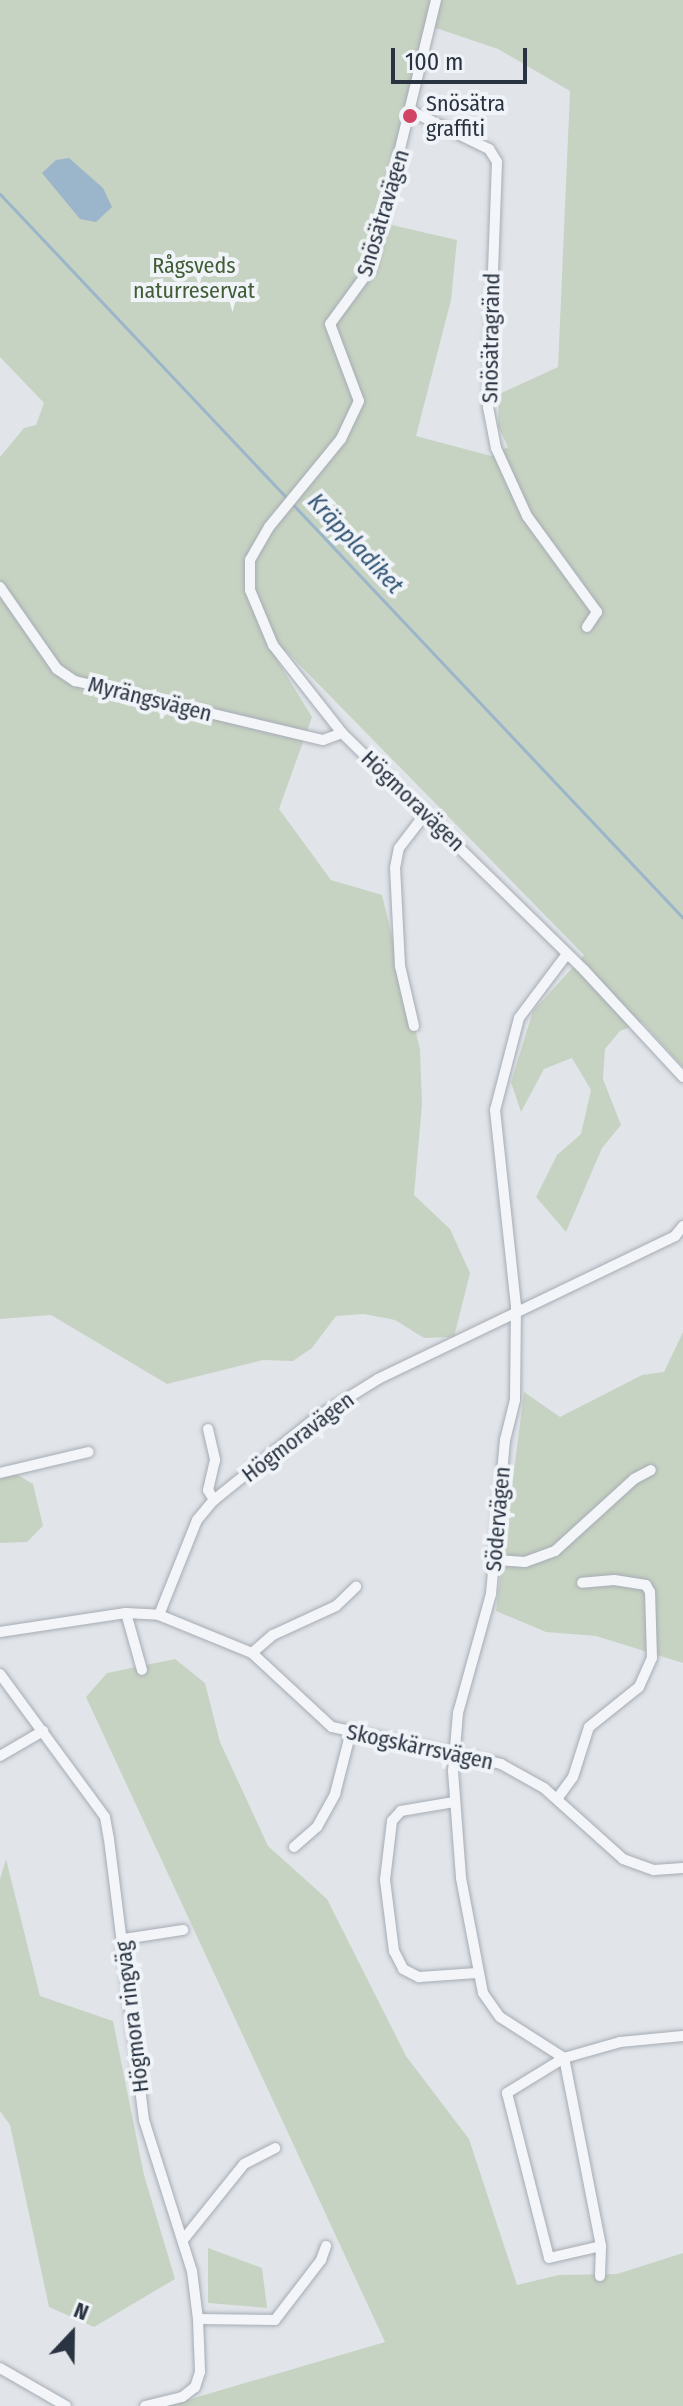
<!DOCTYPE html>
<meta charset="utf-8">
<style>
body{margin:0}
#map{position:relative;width:683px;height:2406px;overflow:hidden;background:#e1e5ea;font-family:"Fira Sans Condensed",sans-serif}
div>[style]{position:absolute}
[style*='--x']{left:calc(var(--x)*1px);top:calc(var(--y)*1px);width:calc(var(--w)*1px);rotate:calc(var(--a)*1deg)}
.green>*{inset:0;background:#c7d3c2}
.water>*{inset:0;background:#9bb5ca}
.stream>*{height:3px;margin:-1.5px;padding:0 1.5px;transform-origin:1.5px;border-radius:1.5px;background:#9bb5ca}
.roads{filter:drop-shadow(0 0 2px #a6acb4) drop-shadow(0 0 2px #a6acb4)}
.minor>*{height:10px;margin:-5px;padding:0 5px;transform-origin:5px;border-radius:5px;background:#f3f5f8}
.dots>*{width:22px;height:22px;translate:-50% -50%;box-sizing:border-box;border:4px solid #f0f3f7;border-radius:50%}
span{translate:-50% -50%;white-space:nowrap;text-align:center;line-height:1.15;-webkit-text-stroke:8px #f0f3f7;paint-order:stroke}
.poi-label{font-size:22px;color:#293341}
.left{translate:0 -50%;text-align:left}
.street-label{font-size:22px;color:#293341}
.park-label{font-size:22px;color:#405d36}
.water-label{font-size:24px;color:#325576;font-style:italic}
.north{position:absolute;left:32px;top:2294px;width:80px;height:80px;-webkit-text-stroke:6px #f0f3f7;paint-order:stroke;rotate:22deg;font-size:22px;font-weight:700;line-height:32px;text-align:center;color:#293341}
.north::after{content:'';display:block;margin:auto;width:28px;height:36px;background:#293341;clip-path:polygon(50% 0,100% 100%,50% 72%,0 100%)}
.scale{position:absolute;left:391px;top:48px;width:136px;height:36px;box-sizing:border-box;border:4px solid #293341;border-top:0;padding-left:10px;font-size:24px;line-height:28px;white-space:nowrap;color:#293341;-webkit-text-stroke:6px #f0f3f7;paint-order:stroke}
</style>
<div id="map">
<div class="green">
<i style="clip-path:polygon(evenodd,0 0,683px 0,683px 1067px,642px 1022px,620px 1031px,605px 1049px,603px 1079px,621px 1125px,602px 1148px,566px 1232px,536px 1197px,557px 1155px,581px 1134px,591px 1090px,572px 1058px,544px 1069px,521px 1112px,511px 1082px,533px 1011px,584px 955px,286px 651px,277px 660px,312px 717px,279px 809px,331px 880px,382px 895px,420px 1049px,422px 1105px,414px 1195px,450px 1229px,470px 1273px,454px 1337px,424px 1338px,395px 1320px,364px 1314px,336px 1316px,312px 1348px,293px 1361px,263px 1360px,167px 1384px,51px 1315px,0 1319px,0 457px,24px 428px,36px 425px,44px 403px,0 357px,0 0,427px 25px,498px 49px,570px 91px,558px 367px,499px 394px,498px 426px,508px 447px,491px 456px,416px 436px,451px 300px,457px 240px,379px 222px,427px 25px)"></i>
<i style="clip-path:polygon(683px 1332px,683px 1663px,596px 1636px,546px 1632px,496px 1611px,524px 1392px,560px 1417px,642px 1375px,664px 1372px)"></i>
<i style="clip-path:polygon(11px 1471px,33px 1484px,43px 1526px,27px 1542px,0 1543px,0 1476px)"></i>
<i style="clip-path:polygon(175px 1659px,205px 1683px,220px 1742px,268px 1846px,327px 1899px,406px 2056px,469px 2139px,517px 2285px,559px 2275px,617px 2274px,683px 2253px,683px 2406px,167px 2406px,385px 2342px,86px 1697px,107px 1673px)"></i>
<i style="clip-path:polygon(6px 1859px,40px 1996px,113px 2021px,144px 2175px,175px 2279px,94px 2327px,49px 2307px,10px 2125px,0 2111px,0 1879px)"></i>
<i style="clip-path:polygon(208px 2248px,262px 2268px,267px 2308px,208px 2303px)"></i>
</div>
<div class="water">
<i style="clip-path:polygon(69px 158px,103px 188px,112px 207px,96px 222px,80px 219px,42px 173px,56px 160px)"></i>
</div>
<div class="stream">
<i style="--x:0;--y:194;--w:995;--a:46.67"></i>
</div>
<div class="roads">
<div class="minor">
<i style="--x:436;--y:0;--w:276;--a:103.6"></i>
<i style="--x:371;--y:268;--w:69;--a:126.2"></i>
<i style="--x:330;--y:324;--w:82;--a:69.4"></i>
<i style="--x:359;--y:401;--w:42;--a:115.3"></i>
<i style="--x:341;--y:439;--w:114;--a:129.3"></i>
<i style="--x:269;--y:527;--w:38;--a:120"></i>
<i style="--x:250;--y:560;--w:30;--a:90"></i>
<i style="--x:250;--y:590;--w:60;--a:67.3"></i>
<i style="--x:273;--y:645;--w:112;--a:51.9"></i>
<i style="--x:342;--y:733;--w:339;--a:44.4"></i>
<i style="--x:584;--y:970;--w:146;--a:47.2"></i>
<i style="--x:413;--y:112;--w:85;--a:26"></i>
<i style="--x:489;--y:149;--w:15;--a:58"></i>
<i style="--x:497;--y:162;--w:245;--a:92.1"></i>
<i style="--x:488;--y:407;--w:42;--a:79"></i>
<i style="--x:496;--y:448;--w:75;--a:65.5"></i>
<i style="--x:527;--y:516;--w:119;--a:53.9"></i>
<i style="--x:597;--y:612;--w:18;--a:124"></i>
<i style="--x:0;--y:587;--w:100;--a:55.2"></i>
<i style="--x:57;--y:669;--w:22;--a:34"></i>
<i style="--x:75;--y:681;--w:255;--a:13.4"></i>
<i style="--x:323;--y:740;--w:20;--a:-20"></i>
<i style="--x:567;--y:954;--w:80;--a:126.9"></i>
<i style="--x:519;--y:1018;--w:95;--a:104.6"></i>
<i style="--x:495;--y:1110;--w:196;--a:83.9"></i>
<i style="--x:516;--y:1305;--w:95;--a:90.6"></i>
<i style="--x:515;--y:1400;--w:41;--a:104"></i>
<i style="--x:505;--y:1440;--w:155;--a:95.2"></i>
<i style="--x:491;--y:1594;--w:123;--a:105.5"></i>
<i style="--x:458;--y:1713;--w:58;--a:94.9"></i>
<i style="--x:453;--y:1771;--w:107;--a:85.7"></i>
<i style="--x:461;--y:1878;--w:117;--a:79.2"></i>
<i style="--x:483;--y:1993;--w:29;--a:55"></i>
<i style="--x:500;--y:2017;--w:76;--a:32.6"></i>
<i style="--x:564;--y:2058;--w:58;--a:-15.9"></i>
<i style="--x:620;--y:2042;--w:63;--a:-5.4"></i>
<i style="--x:414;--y:1026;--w:62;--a:-103.1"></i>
<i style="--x:400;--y:966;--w:98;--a:-92.9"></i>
<i style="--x:395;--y:868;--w:20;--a:-79"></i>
<i style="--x:399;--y:848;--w:44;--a:-52.4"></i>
<i style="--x:208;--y:1429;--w:32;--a:77"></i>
<i style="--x:215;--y:1460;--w:31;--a:103"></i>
<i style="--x:208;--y:1490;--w:12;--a:59"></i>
<i style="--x:0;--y:1473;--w:91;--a:-13.3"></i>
<i style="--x:497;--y:1560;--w:28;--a:4"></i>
<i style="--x:525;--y:1562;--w:32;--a:-20"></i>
<i style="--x:555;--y:1551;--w:107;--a:-42.3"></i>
<i style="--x:634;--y:1479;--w:19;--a:-28"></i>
<i style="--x:126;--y:1613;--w:59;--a:74.3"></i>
<i style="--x:159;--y:1615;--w:100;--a:22.2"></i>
<i style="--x:252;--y:1653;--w:109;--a:42.8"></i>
<i style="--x:332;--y:1727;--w:173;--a:12.3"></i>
<i style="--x:501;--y:1764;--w:49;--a:29.2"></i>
<i style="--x:544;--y:1788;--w:106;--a:41.9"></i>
<i style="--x:623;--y:1859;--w:33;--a:20"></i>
<i style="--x:654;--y:1870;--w:29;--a:-4"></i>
<i style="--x:0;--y:1632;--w:127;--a:-8.6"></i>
<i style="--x:126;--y:1613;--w:33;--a:3"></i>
<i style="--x:159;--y:1615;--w:102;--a:-68.2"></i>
<i style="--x:197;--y:1520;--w:26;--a:-50"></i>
<i style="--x:214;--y:1500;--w:132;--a:-38.9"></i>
<i style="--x:317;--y:1417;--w:72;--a:-31.9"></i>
<i style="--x:378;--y:1379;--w:330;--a:-25.7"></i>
<i style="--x:675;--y:1236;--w:13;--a:-51"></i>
<i style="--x:252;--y:1653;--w:28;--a:-41"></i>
<i style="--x:273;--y:1635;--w:69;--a:-24.7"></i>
<i style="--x:336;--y:1606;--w:28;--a:-44"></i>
<i style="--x:0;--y:1674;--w:177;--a:53.7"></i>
<i style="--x:105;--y:1817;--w:22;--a:80"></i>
<i style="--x:109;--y:1839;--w:283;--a:82.9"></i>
<i style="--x:144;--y:2120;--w:158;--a:72.4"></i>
<i style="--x:192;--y:2271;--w:48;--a:82.9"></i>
<i style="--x:198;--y:2319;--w:53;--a:87.8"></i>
<i style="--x:200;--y:2372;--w:16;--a:108"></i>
<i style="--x:195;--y:2387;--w:16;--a:142"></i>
<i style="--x:182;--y:2397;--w:38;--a:166"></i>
<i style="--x:0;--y:1756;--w:50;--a:-30.2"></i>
<i style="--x:557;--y:1799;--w:27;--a:-54"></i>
<i style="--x:573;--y:1777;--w:52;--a:-72.3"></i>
<i style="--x:589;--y:1727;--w:64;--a:-38.7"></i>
<i style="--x:639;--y:1687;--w:32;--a:-66"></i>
<i style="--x:652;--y:1658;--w:66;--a:-91.7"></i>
<i style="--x:650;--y:1592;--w:8;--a:-120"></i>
<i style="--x:646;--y:1585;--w:32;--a:-171"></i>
<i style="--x:614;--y:1580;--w:32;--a:175"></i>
<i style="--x:454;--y:1802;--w:54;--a:170.4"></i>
<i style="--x:401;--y:1811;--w:13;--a:132"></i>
<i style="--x:392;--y:1821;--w:59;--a:96.8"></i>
<i style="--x:385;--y:1880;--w:72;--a:82.8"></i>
<i style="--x:394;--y:1951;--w:20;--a:63"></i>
<i style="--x:403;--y:1969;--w:18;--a:27"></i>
<i style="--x:419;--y:1977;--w:58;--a:-3.9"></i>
<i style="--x:294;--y:1847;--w:30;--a:-41"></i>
<i style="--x:317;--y:1827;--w:38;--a:-61"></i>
<i style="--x:335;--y:1794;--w:61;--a:-75.7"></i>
<i style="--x:124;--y:1939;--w:60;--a:-8.7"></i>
<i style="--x:183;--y:2240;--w:97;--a:-51.2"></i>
<i style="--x:244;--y:2164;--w:35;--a:-27"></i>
<i style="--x:600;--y:2276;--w:30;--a:-88"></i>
<i style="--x:601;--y:2246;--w:192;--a:-101.1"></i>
<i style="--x:564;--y:2058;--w:67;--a:148.4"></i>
<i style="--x:507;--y:2093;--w:170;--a:75.7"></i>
<i style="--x:549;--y:2258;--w:53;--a:-13"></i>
<i style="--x:198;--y:2319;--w:77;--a:0.7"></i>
<i style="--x:275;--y:2320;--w:76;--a:-52.5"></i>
<i style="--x:321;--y:2260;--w:15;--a:-70"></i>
<i style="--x:0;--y:2368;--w:76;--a:29.9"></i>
</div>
</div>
<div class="dots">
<i style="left:410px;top:116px;background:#cf4563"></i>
</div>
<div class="poi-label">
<span class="left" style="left:426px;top:116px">Snösätra<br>graffiti</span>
</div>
<div class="street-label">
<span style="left:383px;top:213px;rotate:-73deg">Snösätravägen</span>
<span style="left:491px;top:338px;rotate:-89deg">Snösätragränd</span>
<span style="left:150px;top:699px;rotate:14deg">Myrängsvägen</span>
<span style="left:413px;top:801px;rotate:44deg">Högmoravägen</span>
<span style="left:298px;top:1437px;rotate:-37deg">Högmoravägen</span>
<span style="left:498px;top:1519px;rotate:-85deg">Södervägen</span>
<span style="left:420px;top:1747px;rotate:12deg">Skogskärrsvägen</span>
<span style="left:132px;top:2017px;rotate:-97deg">Högmora ringväg</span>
</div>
<div class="park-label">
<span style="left:194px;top:278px">Rågsveds<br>naturreservat</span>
</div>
<div class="water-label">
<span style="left:355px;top:544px;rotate:47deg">Kräppladiket</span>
</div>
<div class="north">N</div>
<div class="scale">100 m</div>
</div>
